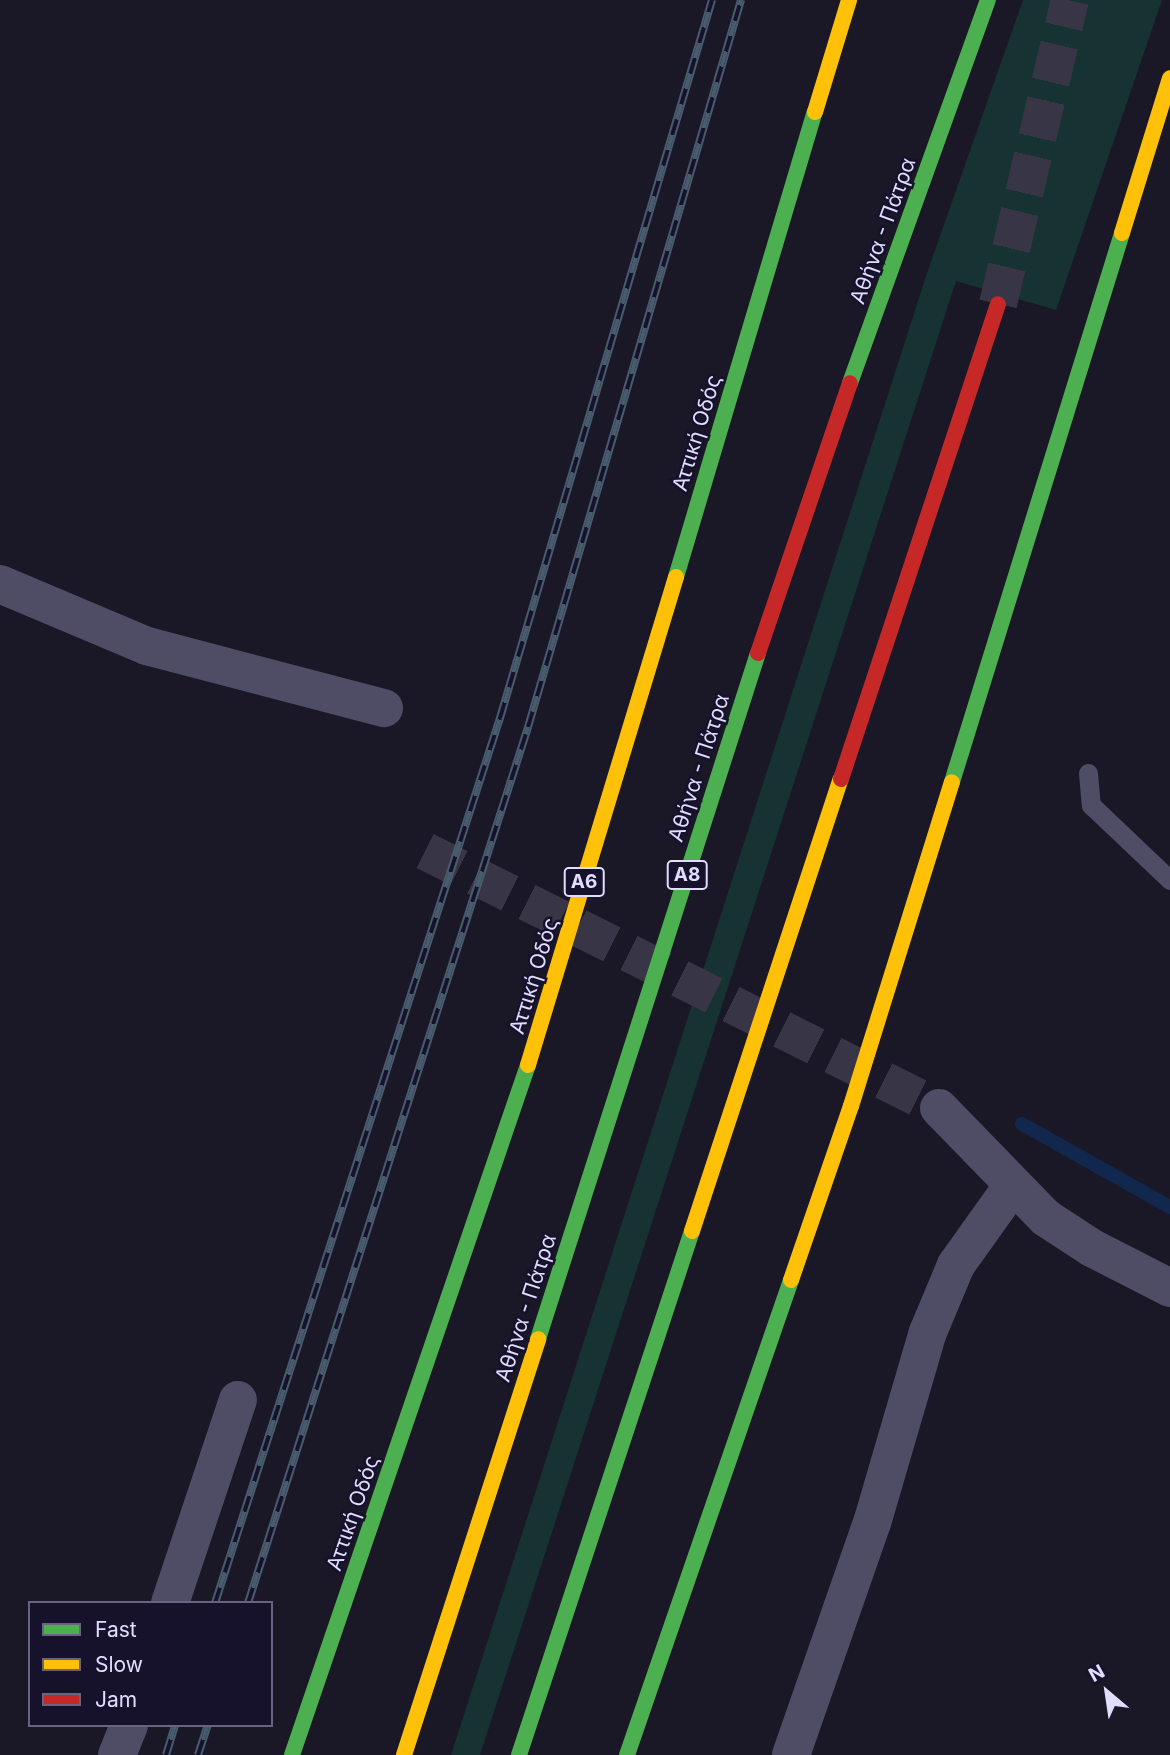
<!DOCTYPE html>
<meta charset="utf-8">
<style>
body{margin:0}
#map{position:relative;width:1170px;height:1755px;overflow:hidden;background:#1a1826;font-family:Inter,sans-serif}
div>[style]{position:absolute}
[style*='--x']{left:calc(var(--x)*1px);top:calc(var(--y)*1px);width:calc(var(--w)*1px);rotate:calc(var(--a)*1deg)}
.green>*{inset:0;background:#163232}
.stream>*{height:14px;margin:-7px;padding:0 7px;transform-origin:7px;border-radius:7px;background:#12274d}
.street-tunnel>*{height:38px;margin-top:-19px;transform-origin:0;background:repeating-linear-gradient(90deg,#383646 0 38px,transparent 0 57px)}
.highway-tunnel>*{height:38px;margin-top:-19px;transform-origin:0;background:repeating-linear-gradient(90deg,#383646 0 38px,transparent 0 57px)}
.lane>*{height:19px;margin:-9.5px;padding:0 9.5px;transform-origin:9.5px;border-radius:9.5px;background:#4f4d66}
.street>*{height:38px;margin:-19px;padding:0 19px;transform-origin:19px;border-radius:19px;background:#4f4d66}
.fast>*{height:16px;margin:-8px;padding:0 8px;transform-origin:8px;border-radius:8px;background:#4caf50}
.slow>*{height:16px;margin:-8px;padding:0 8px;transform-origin:8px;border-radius:8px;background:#ffc107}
.jam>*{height:16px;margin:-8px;padding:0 8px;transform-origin:8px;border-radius:8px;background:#c62828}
.rail>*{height:8px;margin-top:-4px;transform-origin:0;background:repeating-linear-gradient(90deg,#17122c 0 16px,#485c6d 0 32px);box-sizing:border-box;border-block:2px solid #485c6d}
span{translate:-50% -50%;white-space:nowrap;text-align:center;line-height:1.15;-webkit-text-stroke:5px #17122c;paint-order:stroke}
.shield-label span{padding:2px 5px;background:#17122c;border:2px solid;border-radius:5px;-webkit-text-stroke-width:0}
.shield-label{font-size:19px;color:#e1ddfe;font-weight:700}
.street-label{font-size:21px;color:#e1ddfe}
.legend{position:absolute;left:28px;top:1601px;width:245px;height:126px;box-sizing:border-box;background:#17122c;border:2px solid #686380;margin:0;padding:9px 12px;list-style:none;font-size:21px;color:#e1ddfe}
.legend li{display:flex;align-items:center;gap:14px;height:35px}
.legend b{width:35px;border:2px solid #686380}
.north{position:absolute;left:1072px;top:1657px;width:70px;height:70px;-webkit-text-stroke:5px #17122c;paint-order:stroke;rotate:331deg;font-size:19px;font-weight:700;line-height:28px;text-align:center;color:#e1ddfe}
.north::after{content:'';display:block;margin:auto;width:24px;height:32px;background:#e1ddfe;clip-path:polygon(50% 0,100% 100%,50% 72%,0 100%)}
</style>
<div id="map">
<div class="green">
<i style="clip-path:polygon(1023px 0,1162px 0,1056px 310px,956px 281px,480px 1755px,451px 1755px,927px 273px)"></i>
</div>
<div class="stream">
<i style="--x:1022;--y:1124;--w:170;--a:29.3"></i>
</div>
<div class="street-tunnel">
<i style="--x:425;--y:851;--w:575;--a:26.57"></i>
</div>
<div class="highway-tunnel">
<i style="--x:998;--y:304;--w:312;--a:-76.7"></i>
</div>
<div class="lane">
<i style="--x:1088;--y:773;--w:32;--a:85"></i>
<i style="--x:1091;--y:805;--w:109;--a:43.5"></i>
</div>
<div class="street">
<i style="--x:0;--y:584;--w:160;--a:22.9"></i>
<i style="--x:147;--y:646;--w:245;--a:14.7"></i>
<i style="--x:939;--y:1108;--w:153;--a:45.8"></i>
<i style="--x:1046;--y:1218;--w:55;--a:33.1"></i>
<i style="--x:1092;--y:1248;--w:88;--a:27.1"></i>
<i style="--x:170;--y:1603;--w:214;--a:-71.5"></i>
<i style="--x:117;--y:1755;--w:32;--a:-68"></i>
<i style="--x:791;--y:1755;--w:246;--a:-70.8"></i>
<i style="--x:872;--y:1523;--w:199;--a:-73.7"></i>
<i style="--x:928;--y:1332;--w:73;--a:-67.3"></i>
<i style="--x:956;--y:1265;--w:98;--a:-54.5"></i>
</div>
<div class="fast">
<i style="--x:850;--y:383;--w:407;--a:-70.2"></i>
<i style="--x:676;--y:577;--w:485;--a:-73.4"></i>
<i style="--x:952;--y:782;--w:575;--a:-72.79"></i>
<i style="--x:538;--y:1339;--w:720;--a:-72.22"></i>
<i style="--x:292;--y:1755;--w:729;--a:-71.12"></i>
<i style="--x:519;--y:1755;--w:552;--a:-71.73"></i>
<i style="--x:627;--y:1755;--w:503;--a:-70.95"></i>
</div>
<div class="slow">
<i style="--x:815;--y:112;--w:117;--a:-73.1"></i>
<i style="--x:1122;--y:233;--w:162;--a:-72.8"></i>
<i style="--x:528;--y:1065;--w:510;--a:-73.13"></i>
<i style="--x:692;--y:1231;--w:476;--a:-71.8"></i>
<i style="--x:791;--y:1280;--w:184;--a:-71"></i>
<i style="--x:851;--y:1106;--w:339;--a:-72.7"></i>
<i style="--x:404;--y:1755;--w:437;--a:-72.1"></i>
</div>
<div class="jam">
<i style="--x:758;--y:653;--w:285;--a:-71.2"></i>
<i style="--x:841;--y:779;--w:500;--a:-71.71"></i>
</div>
<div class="rail">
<i style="--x:215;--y:1603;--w:930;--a:-72.15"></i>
<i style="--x:500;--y:718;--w:749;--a:-73.55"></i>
<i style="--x:248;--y:1603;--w:920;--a:-72.27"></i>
<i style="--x:528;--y:727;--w:758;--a:-73.67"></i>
<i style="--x:166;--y:1755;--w:31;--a:-73"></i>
<i style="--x:198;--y:1755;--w:32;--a:-72"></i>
</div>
<div class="shield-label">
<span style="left:687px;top:875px">Α8</span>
<span style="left:584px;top:882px">Α6</span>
</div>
<div class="street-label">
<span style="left:883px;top:231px;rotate:-70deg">Αθήνα - Πάτρα</span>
<span style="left:697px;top:433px;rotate:-73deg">Αττική Οδός</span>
<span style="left:699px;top:768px;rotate:-72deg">Αθήνα - Πάτρα</span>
<span style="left:534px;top:976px;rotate:-73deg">Αττική Οδός</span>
<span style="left:526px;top:1308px;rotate:-72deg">Αθήνα - Πάτρα</span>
<span style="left:353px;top:1513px;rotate:-71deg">Αττική Οδός</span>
</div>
<ul class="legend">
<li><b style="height:9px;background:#4caf50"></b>Fast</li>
<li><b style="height:9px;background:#ffc107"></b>Slow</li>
<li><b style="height:9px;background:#c62828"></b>Jam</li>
</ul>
<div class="north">N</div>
</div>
